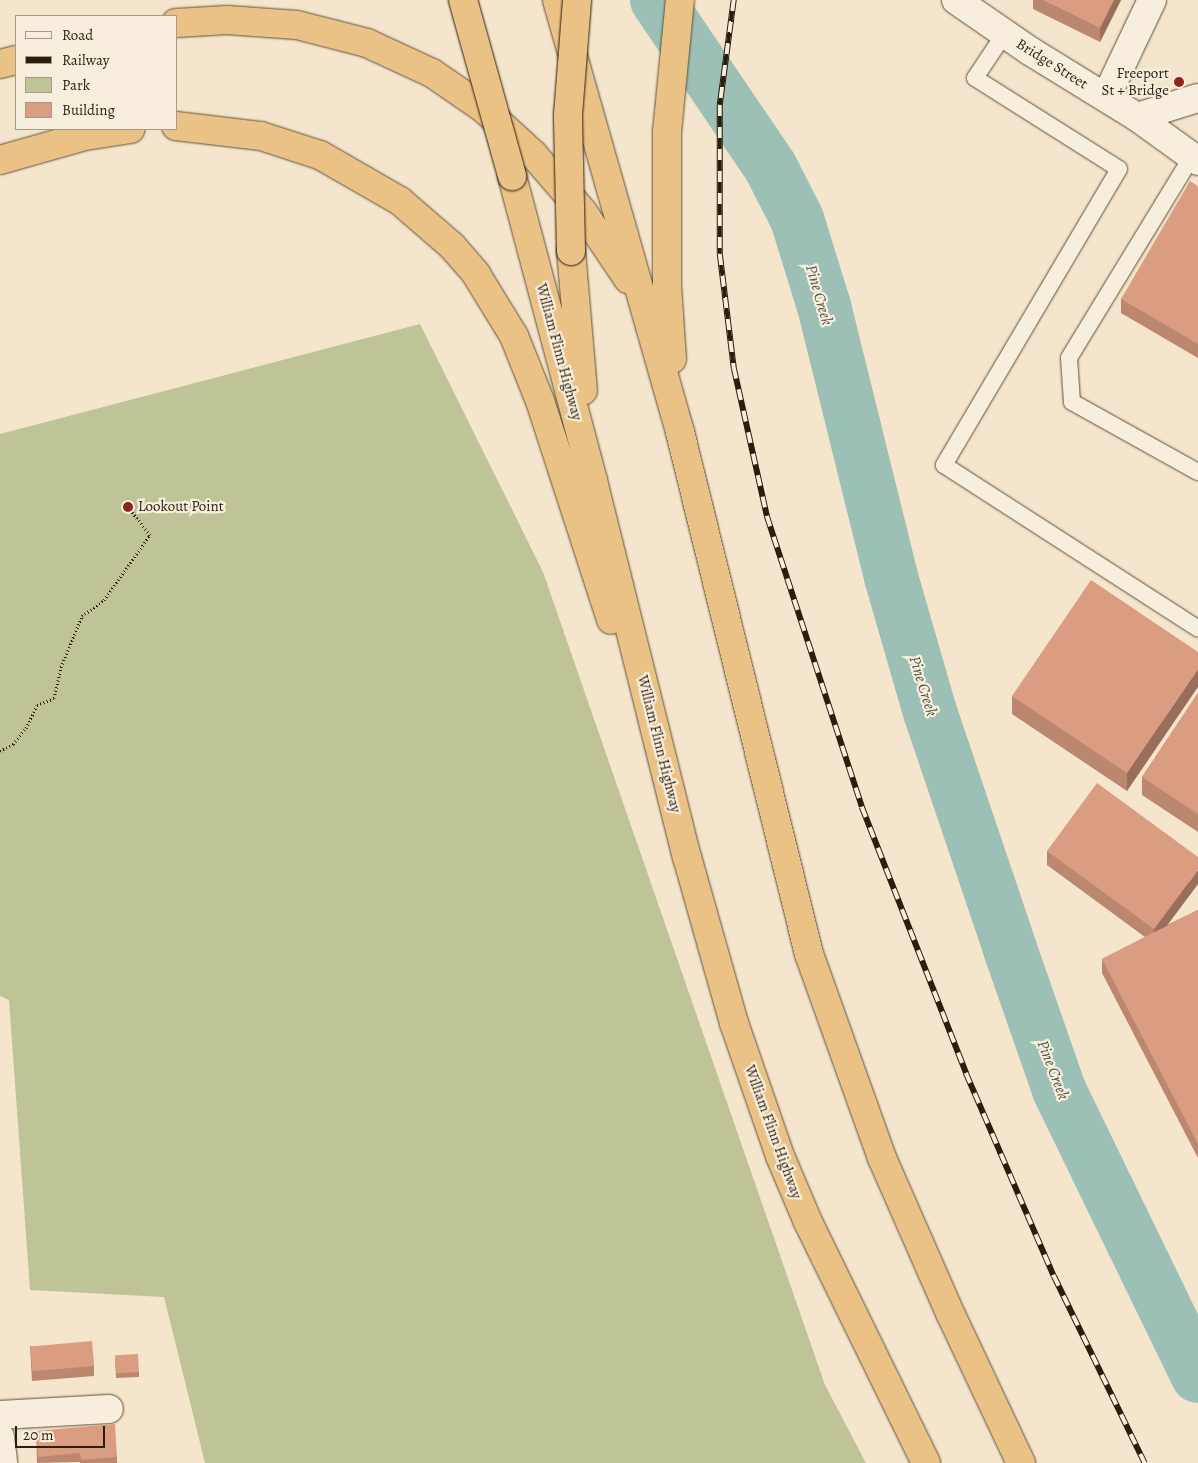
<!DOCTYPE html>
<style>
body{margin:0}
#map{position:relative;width:1198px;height:1463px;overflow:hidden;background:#f5e5cc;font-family:Alegreya,serif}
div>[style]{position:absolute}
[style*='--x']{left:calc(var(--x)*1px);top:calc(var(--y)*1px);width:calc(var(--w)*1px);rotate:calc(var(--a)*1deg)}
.green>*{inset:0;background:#bec496}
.river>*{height:54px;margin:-27px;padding:0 27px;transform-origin:27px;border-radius:27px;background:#9cbfb6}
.path>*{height:3px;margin-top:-1.5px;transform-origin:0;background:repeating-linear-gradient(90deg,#2b1d09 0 1px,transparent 0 3.5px)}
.roads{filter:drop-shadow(0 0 1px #5e4f3a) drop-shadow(0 0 1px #5e4f3a)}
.lane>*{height:16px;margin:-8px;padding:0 8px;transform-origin:8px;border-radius:8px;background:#f8eede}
.street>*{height:28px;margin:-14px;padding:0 14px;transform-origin:14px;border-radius:14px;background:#f8eede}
.secondary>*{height:28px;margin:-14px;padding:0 14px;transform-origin:14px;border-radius:14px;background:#f8eede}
.highway>*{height:28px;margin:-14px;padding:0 14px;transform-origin:14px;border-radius:14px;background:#eac286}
.rail>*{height:5.5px;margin-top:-2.75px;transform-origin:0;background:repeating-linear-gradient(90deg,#f8eede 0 11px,#2b1d09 0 22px);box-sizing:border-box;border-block:1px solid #2b1d09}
.bridges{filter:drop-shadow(0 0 1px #2b1d09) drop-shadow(0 0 1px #2b1d09)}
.highway-bridge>*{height:28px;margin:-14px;padding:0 14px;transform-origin:14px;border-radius:14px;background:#eac286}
.wall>*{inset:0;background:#bb876f}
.shaded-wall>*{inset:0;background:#996e5a}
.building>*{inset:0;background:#da9d81;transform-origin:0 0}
.dots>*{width:14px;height:14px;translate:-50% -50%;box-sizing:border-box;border:2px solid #f8eede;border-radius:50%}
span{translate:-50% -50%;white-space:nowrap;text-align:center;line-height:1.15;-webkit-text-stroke:4.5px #f8eede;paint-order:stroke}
.street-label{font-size:15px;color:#2b1d09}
.poi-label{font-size:15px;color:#2b1d09}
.right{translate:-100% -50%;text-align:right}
.left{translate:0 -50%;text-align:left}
.water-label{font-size:16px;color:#535646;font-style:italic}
.legend{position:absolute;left:15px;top:15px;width:162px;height:115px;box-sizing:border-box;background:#f8eede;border:1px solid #a69a89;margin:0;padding:6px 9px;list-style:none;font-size:15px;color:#2b1d09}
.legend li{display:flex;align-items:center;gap:10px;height:25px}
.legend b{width:25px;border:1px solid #a69a89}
.scale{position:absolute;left:15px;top:1426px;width:90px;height:22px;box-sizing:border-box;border:2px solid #2b1d09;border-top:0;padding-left:6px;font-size:15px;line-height:18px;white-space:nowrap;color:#2b1d09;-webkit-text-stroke:4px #f8eede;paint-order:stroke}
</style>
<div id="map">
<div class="green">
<i style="clip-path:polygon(420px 324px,543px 572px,825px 1385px,866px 1463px,205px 1463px,164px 1297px,30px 1290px,9px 1000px,0 996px,0 434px)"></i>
</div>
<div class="river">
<i style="--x:657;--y:0;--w:203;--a:55.8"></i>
<i style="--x:771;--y:168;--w:57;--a:63"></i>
<i style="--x:797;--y:219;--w:91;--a:72.8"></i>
<i style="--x:824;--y:306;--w:279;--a:76.1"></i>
<i style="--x:891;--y:577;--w:141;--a:73.9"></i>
<i style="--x:930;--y:712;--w:250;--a:71.3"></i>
<i style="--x:1010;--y:949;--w:149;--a:70.8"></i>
<i style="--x:1059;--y:1090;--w:318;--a:64.1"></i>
</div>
<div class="path">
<i style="--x:0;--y:751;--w:15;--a:-28"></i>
<i style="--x:13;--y:744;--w:21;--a:-51"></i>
<i style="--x:26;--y:728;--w:25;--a:-64"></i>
<i style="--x:37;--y:705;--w:18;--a:-22"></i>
<i style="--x:54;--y:698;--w:32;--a:-77"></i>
<i style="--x:61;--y:667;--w:55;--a:-67.6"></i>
<i style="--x:82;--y:616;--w:27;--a:-36"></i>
<i style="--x:104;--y:600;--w:80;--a:-54.7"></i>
<i style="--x:150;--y:535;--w:36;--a:-128"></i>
</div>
<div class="roads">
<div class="lane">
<i style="--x:1005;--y:33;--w:54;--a:123.7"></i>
<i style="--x:975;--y:78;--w:170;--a:32.3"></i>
<i style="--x:1119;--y:169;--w:344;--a:120.6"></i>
<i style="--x:944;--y:465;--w:302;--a:32.8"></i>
<i style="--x:1191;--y:158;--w:234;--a:121.4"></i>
<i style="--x:1069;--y:358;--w:44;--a:86.1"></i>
<i style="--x:1072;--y:402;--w:144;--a:29.1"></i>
</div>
<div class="street">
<i style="--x:1106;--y:97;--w:107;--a:-64.6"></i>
<i style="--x:0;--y:1415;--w:109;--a:-3.2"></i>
<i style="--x:0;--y:1437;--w:26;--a:83"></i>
</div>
<div class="secondary">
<i style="--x:956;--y:0;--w:90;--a:34.6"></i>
<i style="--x:1030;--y:51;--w:126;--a:31.7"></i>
<i style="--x:1137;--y:117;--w:75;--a:35.8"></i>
<i style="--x:1137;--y:117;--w:64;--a:-17.3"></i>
</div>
<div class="highway">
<i style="--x:557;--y:0;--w:449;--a:74.1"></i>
<i style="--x:680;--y:432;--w:538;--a:76.12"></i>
<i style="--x:809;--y:954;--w:217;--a:70.3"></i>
<i style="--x:882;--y:1158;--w:171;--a:66.3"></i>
<i style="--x:951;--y:1315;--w:164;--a:64.7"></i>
<i style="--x:176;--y:23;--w:51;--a:-3.4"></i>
<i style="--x:227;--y:20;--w:70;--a:4.1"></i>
<i style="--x:297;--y:25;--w:72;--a:14.4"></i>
<i style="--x:367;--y:43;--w:72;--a:24.8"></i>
<i style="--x:432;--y:73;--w:62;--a:34.5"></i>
<i style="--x:483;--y:108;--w:68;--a:42.6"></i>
<i style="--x:533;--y:154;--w:77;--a:49.2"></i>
<i style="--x:583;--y:212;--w:81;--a:56.1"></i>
<i style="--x:0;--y:64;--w:16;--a:-14"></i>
<i style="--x:176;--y:126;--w:86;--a:6.7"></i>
<i style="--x:261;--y:136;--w:62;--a:17.9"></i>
<i style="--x:320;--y:155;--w:92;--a:29.9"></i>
<i style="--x:400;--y:201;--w:69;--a:40.9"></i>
<i style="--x:452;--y:246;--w:37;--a:49"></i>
<i style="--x:476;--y:274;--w:73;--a:58.5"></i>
<i style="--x:514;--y:336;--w:70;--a:68.2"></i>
<i style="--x:540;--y:401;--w:230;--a:72"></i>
<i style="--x:0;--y:160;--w:88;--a:-15.8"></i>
<i style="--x:85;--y:136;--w:46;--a:-8.8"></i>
<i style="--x:512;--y:176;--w:316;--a:75.1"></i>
<i style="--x:593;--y:481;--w:388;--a:76"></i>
<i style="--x:687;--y:857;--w:173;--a:74.2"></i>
<i style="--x:734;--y:1023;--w:141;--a:70.9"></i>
<i style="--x:780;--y:1156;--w:72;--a:67"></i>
<i style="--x:808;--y:1222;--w:268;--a:63.9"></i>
<i style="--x:571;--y:251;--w:140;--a:85.1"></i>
<i style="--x:672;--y:359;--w:73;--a:-93.9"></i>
<i style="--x:667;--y:286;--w:154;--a:-90"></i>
<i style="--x:667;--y:132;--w:133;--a:-84.4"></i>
</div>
</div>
<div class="rail">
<i style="--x:734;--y:0;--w:106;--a:97.6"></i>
<i style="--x:720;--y:105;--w:149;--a:90"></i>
<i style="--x:720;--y:254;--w:115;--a:83"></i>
<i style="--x:734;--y:368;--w:152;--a:77.4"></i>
<i style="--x:767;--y:516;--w:306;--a:71.9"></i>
<i style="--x:862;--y:807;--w:286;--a:68.6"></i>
<i style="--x:966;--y:1073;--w:221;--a:66.6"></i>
<i style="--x:1054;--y:1276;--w:208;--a:64.1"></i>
</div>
<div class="bridges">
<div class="highway-bridge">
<i style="--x:463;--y:0;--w:183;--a:74.4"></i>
<i style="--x:571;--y:251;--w:136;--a:-91.3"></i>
<i style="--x:568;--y:115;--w:115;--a:-85.5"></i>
</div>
</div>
<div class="wall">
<i style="clip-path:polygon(1033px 0,1121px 0,1100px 42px,1033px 9px)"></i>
<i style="clip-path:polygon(1198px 186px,1198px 358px,1121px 313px,1121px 299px)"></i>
<i style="clip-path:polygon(1198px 652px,1127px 791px,1012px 714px,1012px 696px)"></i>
<i style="clip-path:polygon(1198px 693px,1198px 832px,1142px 795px,1142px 777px)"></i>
<i style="clip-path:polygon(1047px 851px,1198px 884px,1167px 925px,1198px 910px,1198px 1158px,1102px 973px,1102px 959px,1145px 937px,1047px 865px)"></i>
<i style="clip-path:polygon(30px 1346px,94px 1366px,94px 1376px,32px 1381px)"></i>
<i style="clip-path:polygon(115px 1356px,139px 1372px,139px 1377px,116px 1378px)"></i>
<i style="clip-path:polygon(36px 1431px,117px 1457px,117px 1463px,80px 1463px,80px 1462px,37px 1463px)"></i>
</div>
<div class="shaded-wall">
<i style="clip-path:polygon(1114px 0,1121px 0,1100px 42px,1100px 28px)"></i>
<i style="clip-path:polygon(1198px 669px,1198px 687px,1127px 791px,1127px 773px)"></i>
<i style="clip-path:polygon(1198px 870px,1198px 884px,1154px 943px,1154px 929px)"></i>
</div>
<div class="building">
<i style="clip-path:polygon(1043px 0,1114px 0,1100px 28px)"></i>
<i style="clip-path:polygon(1190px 181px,1198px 186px,1198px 344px,1121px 299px)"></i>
<i style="clip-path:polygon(1091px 580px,1198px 652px,1198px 669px,1127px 773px,1012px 696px)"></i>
<i style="clip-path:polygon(1198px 693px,1198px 814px,1142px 777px)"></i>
<i style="clip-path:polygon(1097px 783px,1198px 857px,1198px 870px,1154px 929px,1047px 851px)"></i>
<i style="clip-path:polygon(1198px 910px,1198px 1144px,1102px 959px)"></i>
<i style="left:92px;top:1341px;width:25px;height:62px;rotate:85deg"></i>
<i style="left:138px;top:1354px;width:18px;height:23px;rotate:87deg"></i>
<i style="clip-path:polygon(115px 1424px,117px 1457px,81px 1460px,80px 1453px,38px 1457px,36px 1431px)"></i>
</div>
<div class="dots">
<i style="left:1179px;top:82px;background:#8f2418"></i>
<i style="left:128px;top:507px;background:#8f2418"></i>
</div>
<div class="street-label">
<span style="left:1052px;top:64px;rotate:32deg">Bridge Street</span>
<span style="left:559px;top:352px;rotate:75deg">William Flinn Highway</span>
<span style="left:659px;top:744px;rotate:76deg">William Flinn Highway</span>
<span style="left:773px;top:1132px;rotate:70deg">William Flinn Highway</span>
</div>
<div class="poi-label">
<span class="right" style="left:1169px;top:82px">Freeport<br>St + Bridge</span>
<span class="left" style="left:138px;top:507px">Lookout Point</span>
</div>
<div class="water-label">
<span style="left:819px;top:295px;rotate:74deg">Pine Creek</span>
<span style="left:923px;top:686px;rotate:73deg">Pine Creek</span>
<span style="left:1053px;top:1070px;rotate:69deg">Pine Creek</span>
</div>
<ul class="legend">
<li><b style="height:6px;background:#f8eede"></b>Road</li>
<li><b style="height:6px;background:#2b1d09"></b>Railway</li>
<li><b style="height:14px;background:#bec496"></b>Park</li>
<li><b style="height:14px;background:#da9d81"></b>Building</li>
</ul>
<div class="scale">20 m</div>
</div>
